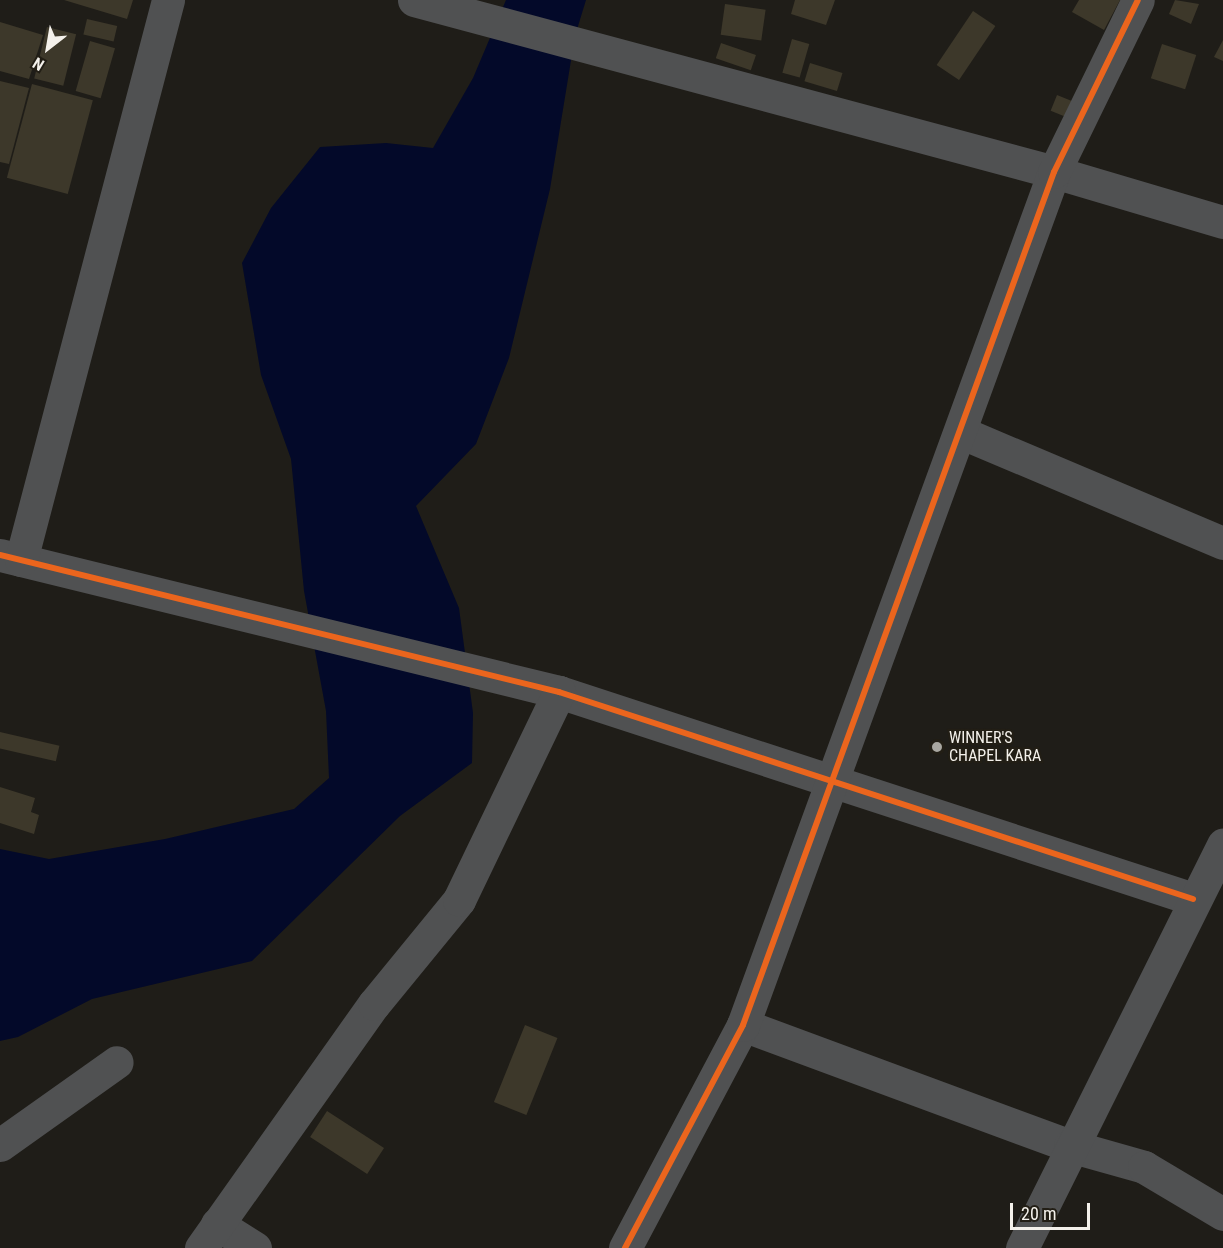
<!DOCTYPE html>
<style>
body{margin:0}
#map{position:relative;width:1223px;height:1248px;overflow:hidden;background:#1f1d18;font-family:"Roboto Condensed",sans-serif}
div>[style]{position:absolute}
[style*='--x']{left:calc(var(--x)*1px);top:calc(var(--y)*1px);width:calc(var(--w)*1px);rotate:calc(var(--a)*1deg)}
.water>*{inset:0;background:#030929}
.building>*{inset:0;background:#3d382a;transform-origin:0 0}
.minor>*{height:33px;margin:-16.5px;padding:0 16.5px;transform-origin:16.5px;border-radius:16.5px;background:#505152}
.cycleway>*{height:6px;margin:-3px;padding:0 3px;transform-origin:3px;border-radius:3px;background:#eb651d}
.dots>*{width:16px;height:16px;translate:-50% -50%;box-sizing:border-box;border:3px solid #221e15;border-radius:50%}
span{translate:-50% -50%;white-space:nowrap;text-align:center;line-height:1.15;-webkit-text-stroke:4.5px #221e15;paint-order:stroke}
.poi-label{font-size:16px;color:#f4f1eb}
.left{translate:0 -50%;text-align:left}
.north{position:absolute;left:18px;top:18px;width:60px;height:60px;-webkit-text-stroke:4px #221e15;paint-order:stroke;rotate:211deg;font-size:16px;font-weight:700;line-height:24px;text-align:center;color:#f4f1eb}
.north::after{content:'';display:block;margin:auto;width:21px;height:27px;background:#f4f1eb;clip-path:polygon(50% 0,100% 100%,50% 72%,0 100%)}
.scale{position:absolute;left:1010px;top:1203px;width:80px;height:27px;box-sizing:border-box;border:3px solid #f4f1eb;border-top:0;padding-left:8px;font-size:18px;line-height:21px;white-space:nowrap;color:#f4f1eb;-webkit-text-stroke:4px #221e15;paint-order:stroke}
</style>
<div id="map">
<div class="water">
<i style="clip-path:polygon(506px 0,586px 0,575px 36px,550px 189px,509px 358px,476px 444px,416px 506px,459px 608px,473px 713px,472px 763px,400px 816px,252px 961px,92px 999px,18px 1037px,0 1041px,0 849px,49px 859px,165px 839px,294px 809px,329px 778px,326px 711px,304px 591px,291px 459px,261px 375px,242px 263px,271px 208px,320px 147px,386px 143px,433px 148px,473px 78px)"></i>
</div>
<div class="building">
<i style="clip-path:polygon(64px 0,133px 0,127px 19px)"></i>
<i style="clip-path:polygon(795px 0,835px 0,826px 25px,791px 14px)"></i>
<i style="clip-path:polygon(1079px 0,1120px 0,1104px 30px,1072px 12px)"></i>
<i style="clip-path:polygon(1175px 0,1199px 4px,1191px 24px,1169px 14px)"></i>
<i style="left:725px;top:4px;width:41px;height:31px;rotate:8deg"></i>
<i style="left:973px;top:11px;width:27px;height:65px;rotate:34deg"></i>
<i style="left:87px;top:19px;width:31px;height:16px;rotate:13deg"></i>
<i style="clip-path:polygon(0 22px,43px 35px,29px 79px,0 71px)"></i>
<i style="left:47px;top:27px;width:30px;height:53px;rotate:14deg"></i>
<i style="left:792px;top:39px;width:18px;height:35px;rotate:16deg"></i>
<i style="clip-path:polygon(1223px 40px,1223px 61px,1214px 57px)"></i>
<i style="left:90px;top:41px;width:26px;height:52px;rotate:16deg"></i>
<i style="left:721px;top:43px;width:37px;height:16px;rotate:19deg"></i>
<i style="left:1162px;top:44px;width:36px;height:36px;rotate:18deg"></i>
<i style="left:810px;top:63px;width:34px;height:19px;rotate:17deg"></i>
<i style="clip-path:polygon(0 81px,29px 88px,9px 164px,0 162px)"></i>
<i style="left:32px;top:84px;width:63px;height:97px;rotate:15deg"></i>
<i style="left:1057px;top:95px;width:18px;height:17px;rotate:22deg"></i>
<i style="left:0;top:732px;width:61px;height:16px;rotate:13deg"></i>
<i style="clip-path:polygon(0 787px,35px 798px,31px 812px,39px 815px,34px 834px,0 823px)"></i>
<i style="left:525px;top:1025px;width:35px;height:83px;rotate:22deg"></i>
<i style="left:327px;top:1111px;width:68px;height:31px;rotate:33deg"></i>
</div>
<div class="minor">
<i style="--x:414;--y:0;--w:663;--a:15.04"></i>
<i style="--x:1054;--y:172;--w:176;--a:16.5"></i>
<i style="--x:960;--y:432;--w:285;--a:22.9"></i>
<i style="--x:0;--y:555;--w:576;--a:13.77"></i>
<i style="--x:559;--y:692;--w:667;--a:18.08"></i>
<i style="--x:21;--y:560;--w:579;--a:-75.29"></i>
<i style="--x:743;--y:1025;--w:349;--a:20.3"></i>
<i style="--x:1070;--y:1146;--w:77;--a:15.8"></i>
<i style="--x:1144;--y:1167;--w:92;--a:30.7"></i>
<i style="--x:0;--y:1145;--w:143;--a:-35.4"></i>
<i style="--x:217;--y:1224;--w:45;--a:32.3"></i>
<i style="--x:201;--y:1248;--w:299;--a:-54.7"></i>
<i style="--x:374;--y:1004;--w:134;--a:-50.7"></i>
<i style="--x:459;--y:900;--w:231;--a:-64.3"></i>
<i style="--x:625;--y:1248;--w:252;--a:-62.1"></i>
<i style="--x:743;--y:1025;--w:908;--a:-69.97"></i>
<i style="--x:1054;--y:172;--w:191;--a:-64"></i>
<i style="--x:1022;--y:1248;--w:451;--a:-63.5"></i>
</div>
<div class="cycleway">
<i style="--x:0;--y:555;--w:576;--a:13.77"></i>
<i style="--x:559;--y:692;--w:667;--a:18.08"></i>
<i style="--x:625;--y:1248;--w:252;--a:-62.1"></i>
<i style="--x:743;--y:1025;--w:908;--a:-69.97"></i>
<i style="--x:1054;--y:172;--w:191;--a:-64"></i>
</div>
<div class="dots">
<i style="left:937px;top:747px;background:#a9a7a1"></i>
</div>
<div class="poi-label">
<span class="left" style="left:949px;top:747px">WINNER'S<br>CHAPEL KARA</span>
</div>
<div class="north">N</div>
<div class="scale">20 m</div>
</div>
